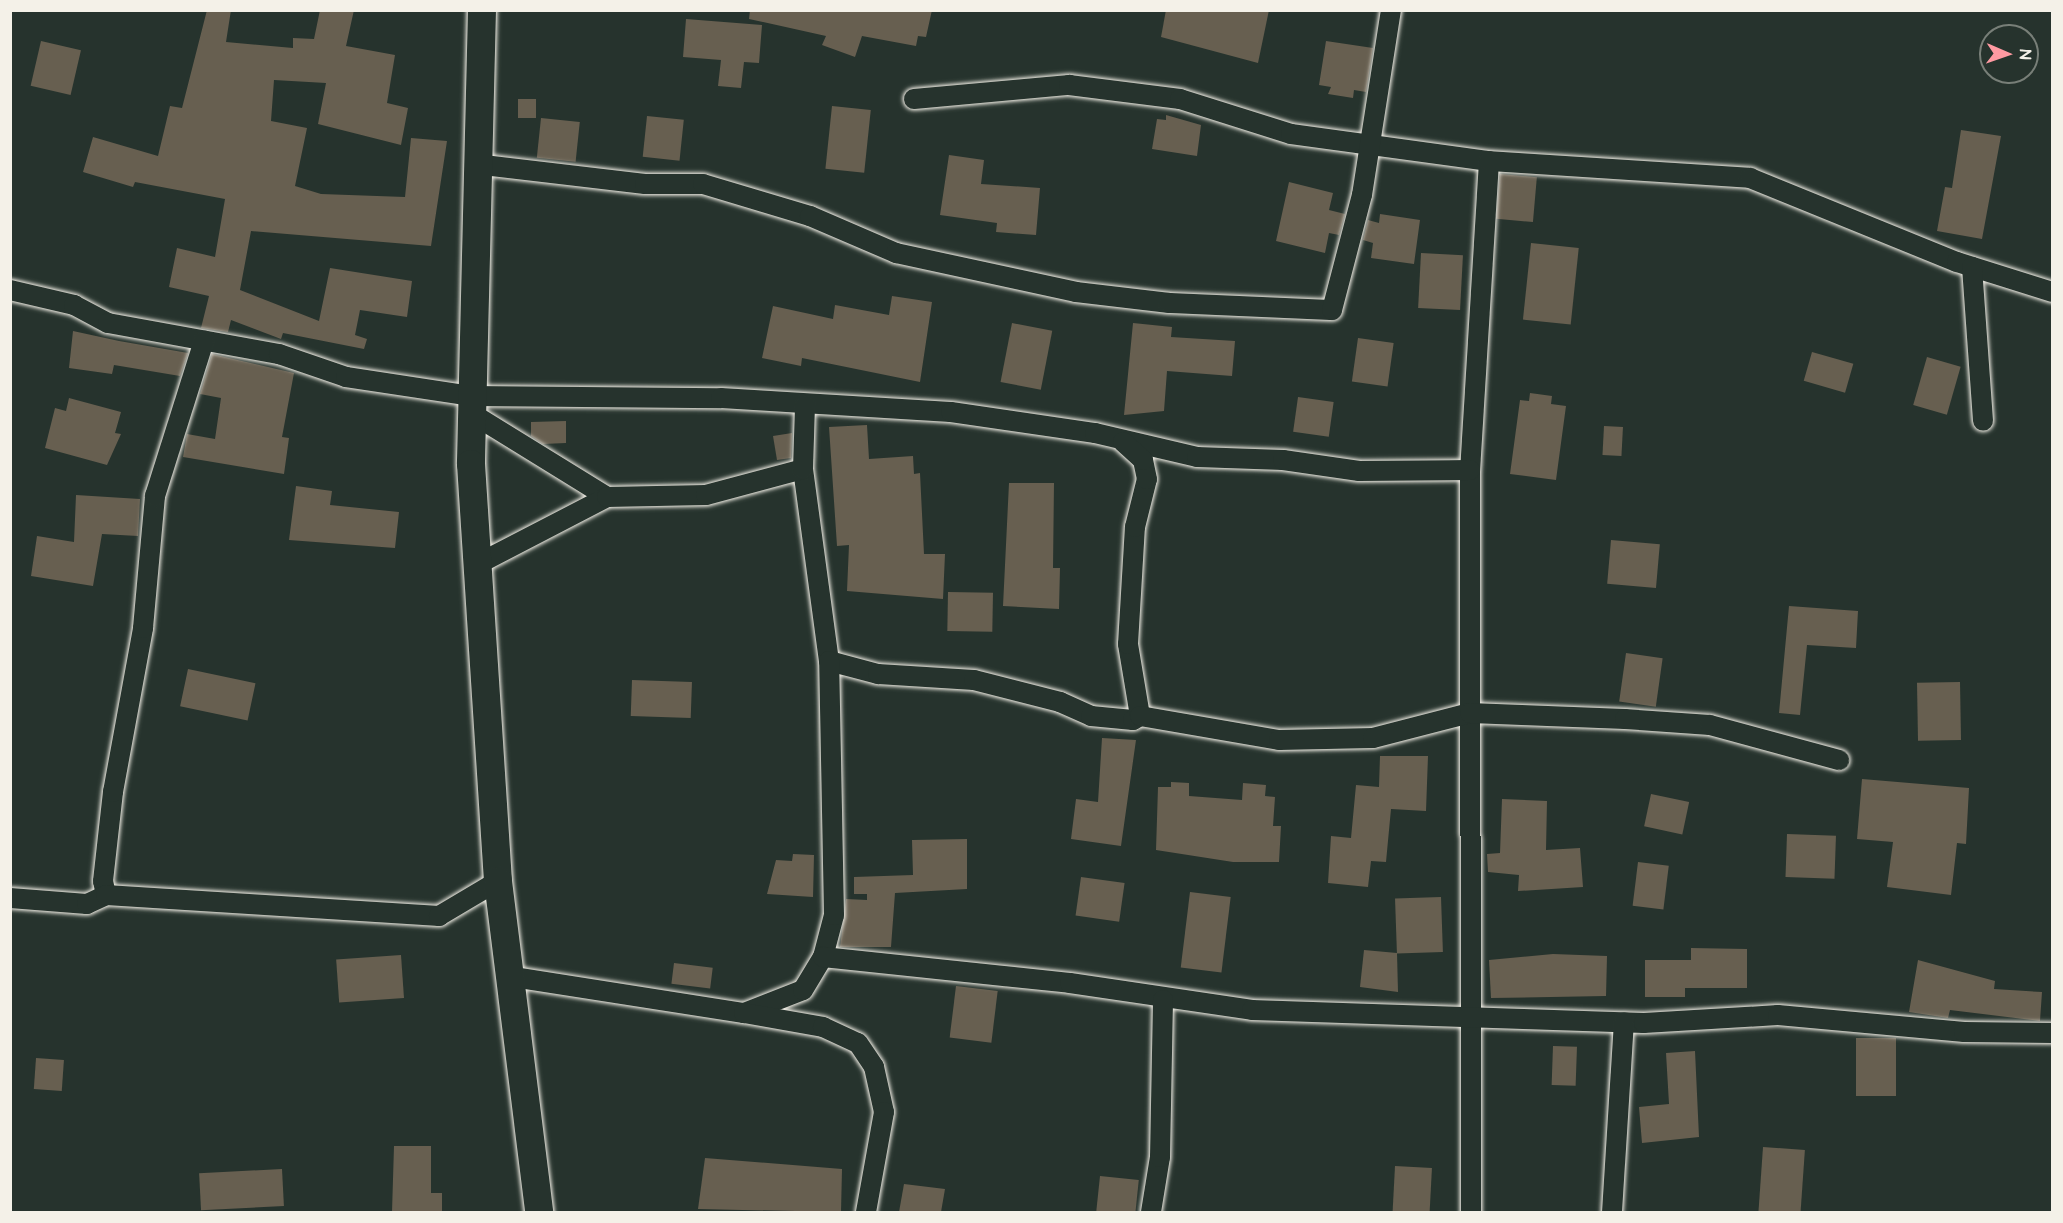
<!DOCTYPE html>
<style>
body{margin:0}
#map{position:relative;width:2063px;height:1223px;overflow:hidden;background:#26332d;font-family:"Architects Daughter",sans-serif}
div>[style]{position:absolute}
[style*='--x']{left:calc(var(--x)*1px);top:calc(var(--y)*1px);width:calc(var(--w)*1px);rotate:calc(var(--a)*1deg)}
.building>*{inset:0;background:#675f50;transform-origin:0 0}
.roads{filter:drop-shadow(0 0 2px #f4f1e8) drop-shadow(0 0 2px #f4f1e8)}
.street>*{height:20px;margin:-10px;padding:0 10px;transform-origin:10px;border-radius:10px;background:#26332d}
.secondary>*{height:28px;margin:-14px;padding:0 14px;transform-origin:14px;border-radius:14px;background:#26332d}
span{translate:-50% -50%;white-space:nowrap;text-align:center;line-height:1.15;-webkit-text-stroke:5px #26332d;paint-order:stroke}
.frame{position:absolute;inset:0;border:12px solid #f4f1e8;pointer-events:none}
.north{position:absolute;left:1979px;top:24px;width:60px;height:60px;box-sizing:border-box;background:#26332d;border:2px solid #787f78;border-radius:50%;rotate:92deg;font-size:16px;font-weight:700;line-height:24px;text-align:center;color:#f4f1e8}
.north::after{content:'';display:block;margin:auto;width:21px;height:27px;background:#ff9aa2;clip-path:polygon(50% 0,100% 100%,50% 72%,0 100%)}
</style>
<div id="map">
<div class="building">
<i style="clip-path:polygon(207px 10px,231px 10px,226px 42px,293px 48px,293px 38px,314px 39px,320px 10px,354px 10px,346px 46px,395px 55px,387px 103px,408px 108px,401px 145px,318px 124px,326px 83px,274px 80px,271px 121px,307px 128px,295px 186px,321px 194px,405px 197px,411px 138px,447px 141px,431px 246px,251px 231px,240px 290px,319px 321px,330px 268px,412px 281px,407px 317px,360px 310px,355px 335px,367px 339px,364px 349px,283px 333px,281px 339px,231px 320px,228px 332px,201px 328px,209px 296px,169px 287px,177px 248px,215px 257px,225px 199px,135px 182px,133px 187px,83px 172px,93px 137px,158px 156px,170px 106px,182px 108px)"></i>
<i style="clip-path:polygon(750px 10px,932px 10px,926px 37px,918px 36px,916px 46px,862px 36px,855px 57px,822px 45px,826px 36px,749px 19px)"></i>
<i style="clip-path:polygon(1166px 10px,1269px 10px,1258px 63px,1161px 37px)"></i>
<i style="clip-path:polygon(686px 19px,762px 25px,759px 63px,744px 62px,741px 88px,718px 86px,721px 60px,683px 57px)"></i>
<i style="left:41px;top:41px;width:41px;height:46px;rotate:13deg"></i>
<i style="clip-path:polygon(1326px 41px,1373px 48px,1366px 92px,1354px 90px,1353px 98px,1328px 94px,1331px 87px,1319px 85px)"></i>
<i style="left:518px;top:99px;width:18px;height:19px"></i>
<i style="left:832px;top:106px;width:39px;height:63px;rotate:6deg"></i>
<i style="clip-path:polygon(1166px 115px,1201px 125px,1197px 156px,1152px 149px,1157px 119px,1166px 120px)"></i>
<i style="left:647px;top:116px;width:37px;height:41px;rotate:6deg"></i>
<i style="left:541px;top:118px;width:39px;height:40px;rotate:6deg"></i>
<i style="clip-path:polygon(1961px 130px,2001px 136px,1982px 239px,1937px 231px,1945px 187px,1952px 188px)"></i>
<i style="clip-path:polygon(949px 155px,984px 160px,981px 184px,1040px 188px,1036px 235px,996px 232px,997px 223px,940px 215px)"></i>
<i style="left:1500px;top:174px;width:37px;height:45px;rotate:5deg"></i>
<i style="clip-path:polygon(1289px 182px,1333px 193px,1329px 210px,1345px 214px,1339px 235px,1329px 233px,1325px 253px,1276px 241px)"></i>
<i style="clip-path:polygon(1380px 214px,1420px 220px,1414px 264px,1371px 258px,1373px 243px,1363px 240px,1368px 220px,1379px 223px)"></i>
<i style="left:1531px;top:243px;width:48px;height:77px;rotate:6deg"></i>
<i style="left:1421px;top:253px;width:42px;height:55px;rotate:3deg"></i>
<i style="clip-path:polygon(892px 296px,932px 302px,920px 382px,802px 358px,801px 366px,762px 358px,773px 306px,833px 319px,835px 305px,889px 315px)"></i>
<i style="left:1012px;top:323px;width:41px;height:60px;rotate:11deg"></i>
<i style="clip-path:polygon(1133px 323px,1172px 327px,1171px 337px,1235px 341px,1232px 376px,1167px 371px,1164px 411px,1124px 415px)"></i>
<i style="clip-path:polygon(73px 331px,119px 341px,188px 353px,180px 376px,114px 365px,112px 374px,69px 368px)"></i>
<i style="left:1358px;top:338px;width:36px;height:44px;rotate:8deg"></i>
<i style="left:1812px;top:352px;width:43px;height:30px;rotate:16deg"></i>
<i style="clip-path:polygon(212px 354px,294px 373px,282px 437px,289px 438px,284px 474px,183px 457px,187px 434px,215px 439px,221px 398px,200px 394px)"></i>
<i style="left:1927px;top:357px;width:35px;height:50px;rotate:16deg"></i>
<i style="clip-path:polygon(1530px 393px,1552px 396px,1551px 404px,1566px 406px,1556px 480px,1510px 474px,1520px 400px,1529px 401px)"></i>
<i style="left:1298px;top:397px;width:36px;height:35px;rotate:8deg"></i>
<i style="clip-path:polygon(69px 398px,121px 412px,115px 433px,121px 434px,107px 465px,45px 448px,55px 408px,66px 411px)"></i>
<i style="clip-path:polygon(566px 421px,566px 443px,543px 444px,531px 436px,531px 422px)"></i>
<i style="clip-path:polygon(867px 425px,869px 459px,913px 456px,914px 474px,920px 473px,924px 554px,945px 554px,943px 599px,847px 591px,849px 545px,837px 546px,829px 427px)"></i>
<i style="left:1604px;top:426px;width:19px;height:29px;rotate:3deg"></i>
<i style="clip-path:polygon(792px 433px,791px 458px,777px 460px,773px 436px)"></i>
<i style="clip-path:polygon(1009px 483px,1054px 483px,1053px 568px,1060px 568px,1059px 609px,1003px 606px)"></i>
<i style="clip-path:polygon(296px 486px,332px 491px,330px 505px,399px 512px,395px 548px,289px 540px)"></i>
<i style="clip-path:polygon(76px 495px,140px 499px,138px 536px,102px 534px,93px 586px,31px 576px,37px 536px,74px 542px)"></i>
<i style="left:1611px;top:540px;width:49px;height:44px;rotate:5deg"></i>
<i style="left:948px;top:592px;width:45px;height:39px;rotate:1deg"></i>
<i style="clip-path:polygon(1789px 606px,1858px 611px,1856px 648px,1807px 645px,1800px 715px,1779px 713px)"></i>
<i style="left:1626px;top:653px;width:37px;height:49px;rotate:8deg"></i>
<i style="left:188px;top:669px;width:69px;height:38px;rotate:12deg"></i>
<i style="left:632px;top:680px;width:60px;height:36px;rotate:2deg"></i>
<i style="left:1960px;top:682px;width:58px;height:43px;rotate:89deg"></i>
<i style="clip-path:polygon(1102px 738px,1136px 740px,1121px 846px,1071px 839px,1076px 799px,1098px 802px)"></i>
<i style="clip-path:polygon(1380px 756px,1428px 756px,1426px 811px,1391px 809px,1386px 862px,1371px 861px,1368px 887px,1328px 883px,1331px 836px,1351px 838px,1356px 785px,1379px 787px)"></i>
<i style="clip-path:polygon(1862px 779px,1969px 788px,1966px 844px,1957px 843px,1951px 895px,1887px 887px,1893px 842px,1857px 839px)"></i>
<i style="clip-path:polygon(1171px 782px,1189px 783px,1189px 796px,1242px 800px,1243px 783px,1266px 785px,1265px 796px,1275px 797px,1273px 826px,1281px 826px,1279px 862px,1233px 862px,1156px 850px,1158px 787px,1171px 787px)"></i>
<i style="left:1651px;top:794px;width:39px;height:33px;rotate:12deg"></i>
<i style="clip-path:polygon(1502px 799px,1547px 801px,1546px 850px,1580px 848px,1583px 887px,1518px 891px,1519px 875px,1488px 872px,1487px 854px,1500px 853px)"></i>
<i style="left:1787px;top:834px;width:49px;height:43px;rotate:2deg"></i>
<i style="clip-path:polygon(967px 839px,967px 889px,895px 893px,891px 947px,840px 947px,846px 899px,867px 900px,867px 894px,854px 894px,854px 877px,913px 875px,912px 840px)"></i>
<i style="clip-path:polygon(793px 854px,814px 855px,813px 897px,767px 894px,776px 860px,792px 861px)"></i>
<i style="left:1638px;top:862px;width:31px;height:44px;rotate:7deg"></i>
<i style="left:1081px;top:877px;width:44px;height:39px;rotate:8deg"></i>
<i style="left:1190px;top:892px;width:41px;height:76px;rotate:7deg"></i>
<i style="left:1441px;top:897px;width:55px;height:46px;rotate:88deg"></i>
<i style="clip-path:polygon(1691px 948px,1747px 949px,1747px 988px,1685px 988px,1685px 997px,1645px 997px,1645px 960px,1691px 960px)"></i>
<i style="clip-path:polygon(1364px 950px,1397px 953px,1398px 992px,1360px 987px)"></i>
<i style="clip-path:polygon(1553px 954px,1607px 956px,1606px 996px,1491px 998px,1489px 960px)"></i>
<i style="left:401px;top:955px;width:43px;height:65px;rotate:86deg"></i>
<i style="clip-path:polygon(1918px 960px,1995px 981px,1994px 989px,2042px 992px,2040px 1021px,1950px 1010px,1948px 1018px,1909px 1012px)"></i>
<i style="left:674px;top:963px;width:39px;height:21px;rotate:7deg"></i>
<i style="left:956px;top:986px;width:42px;height:52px;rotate:7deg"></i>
<i style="left:1856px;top:1038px;width:40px;height:58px"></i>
<i style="left:1553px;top:1046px;width:24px;height:39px;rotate:2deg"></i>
<i style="clip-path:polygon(1695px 1051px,1699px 1137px,1642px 1143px,1639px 1107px,1669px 1104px,1666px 1053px)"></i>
<i style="left:36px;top:1058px;width:28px;height:31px;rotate:4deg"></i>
<i style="clip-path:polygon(394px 1146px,431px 1146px,431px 1193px,442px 1193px,442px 1212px,392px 1212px)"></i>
<i style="left:1763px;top:1147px;width:42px;height:65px;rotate:4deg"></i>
<i style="clip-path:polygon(705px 1158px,842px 1169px,841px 1212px,698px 1209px)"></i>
<i style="left:1395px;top:1166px;width:37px;height:46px;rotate:3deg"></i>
<i style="left:282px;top:1169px;width:37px;height:83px;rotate:87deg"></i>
<i style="left:1100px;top:1176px;width:39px;height:36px;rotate:6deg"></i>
<i style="clip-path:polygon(904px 1184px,945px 1189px,941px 1212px,899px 1212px)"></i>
</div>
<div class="roads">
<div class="street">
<i style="--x:914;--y:99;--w:156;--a:-5.2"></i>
<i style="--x:1069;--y:85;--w:112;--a:7.2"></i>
<i style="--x:1180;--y:99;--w:116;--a:17.5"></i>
<i style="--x:1291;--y:134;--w:200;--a:7.8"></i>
<i style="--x:1489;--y:161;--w:310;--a:93.5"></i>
<i style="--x:1470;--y:470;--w:742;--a:89.92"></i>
<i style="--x:1489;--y:161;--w:262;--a:3.7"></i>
<i style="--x:1750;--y:178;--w:223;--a:22.1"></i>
<i style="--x:1957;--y:262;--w:100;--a:17.5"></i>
<i style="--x:475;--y:164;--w:171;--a:6.7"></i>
<i style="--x:645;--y:184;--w:58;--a:0"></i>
<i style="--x:703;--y:184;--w:112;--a:16.7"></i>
<i style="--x:810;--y:216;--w:94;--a:23.3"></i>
<i style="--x:896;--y:253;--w:184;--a:12.2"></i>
<i style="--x:1076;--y:292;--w:94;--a:6.7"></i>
<i style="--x:1169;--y:303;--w:163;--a:2.5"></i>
<i style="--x:1332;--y:310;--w:119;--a:-75.4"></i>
<i style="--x:1362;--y:195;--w:187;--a:-81.1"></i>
<i style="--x:1972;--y:267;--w:154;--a:85.9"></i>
<i style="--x:10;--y:290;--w:66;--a:13.2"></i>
<i style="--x:74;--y:305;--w:38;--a:28"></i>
<i style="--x:108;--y:323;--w:174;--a:10.3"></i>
<i style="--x:279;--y:354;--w:71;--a:18.9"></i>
<i style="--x:346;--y:377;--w:126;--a:8.6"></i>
<i style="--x:471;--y:396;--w:250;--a:0.5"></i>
<i style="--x:721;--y:398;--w:230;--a:3.5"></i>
<i style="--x:951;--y:412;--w:146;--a:8.3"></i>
<i style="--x:1095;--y:433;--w:105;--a:13.2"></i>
<i style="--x:1197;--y:457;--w:86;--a:2"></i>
<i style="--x:1283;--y:460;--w:77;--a:8.2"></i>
<i style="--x:1359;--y:471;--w:111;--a:-0.5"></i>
<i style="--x:471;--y:413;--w:160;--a:31.7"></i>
<i style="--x:803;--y:469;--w:194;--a:82.3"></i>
<i style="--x:829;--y:661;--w:51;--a:14.9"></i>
<i style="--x:878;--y:674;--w:96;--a:3.6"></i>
<i style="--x:974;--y:680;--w:89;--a:14.3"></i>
<i style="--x:1060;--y:702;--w:34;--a:24"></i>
<i style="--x:1091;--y:716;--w:42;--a:5.4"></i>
<i style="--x:1133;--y:720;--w:8;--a:-30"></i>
<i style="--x:1140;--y:716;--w:73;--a:-99.5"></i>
<i style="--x:1128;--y:644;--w:117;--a:-86.6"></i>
<i style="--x:1135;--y:527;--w:49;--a:-76"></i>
<i style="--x:1147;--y:479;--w:19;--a:-102"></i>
<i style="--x:1143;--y:460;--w:27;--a:-138"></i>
<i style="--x:476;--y:565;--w:148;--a:-27.4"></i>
<i style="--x:607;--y:497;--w:99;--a:-1.2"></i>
<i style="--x:706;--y:495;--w:100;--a:-15"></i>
<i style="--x:803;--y:469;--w:64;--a:-88.2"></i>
<i style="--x:1140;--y:716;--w:141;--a:9.8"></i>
<i style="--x:1279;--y:740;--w:94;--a:-1.2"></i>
<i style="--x:1373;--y:738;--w:100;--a:-14.5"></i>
<i style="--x:1470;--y:713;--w:155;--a:2.2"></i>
<i style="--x:1625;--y:719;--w:85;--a:4"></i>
<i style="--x:1710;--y:725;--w:134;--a:15.2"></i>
<i style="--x:106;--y:895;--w:14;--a:-102"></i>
<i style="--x:103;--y:881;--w:90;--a:-83.6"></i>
<i style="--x:113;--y:792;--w:167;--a:-79.6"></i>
<i style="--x:143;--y:628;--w:133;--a:-84.8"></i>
<i style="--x:155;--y:496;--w:163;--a:-72.5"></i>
<i style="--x:10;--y:898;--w:77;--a:4.5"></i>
<i style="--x:87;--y:904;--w:21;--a:-25"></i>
<i style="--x:106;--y:895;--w:334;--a:3.6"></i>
<i style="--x:439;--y:916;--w:69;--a:-30.7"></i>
<i style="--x:823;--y:957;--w:43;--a:-75.3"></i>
<i style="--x:834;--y:915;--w:254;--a:-91.1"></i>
<i style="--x:507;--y:976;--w:240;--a:8.9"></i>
<i style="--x:744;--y:1013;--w:63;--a:-21.3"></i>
<i style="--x:803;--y:990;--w:39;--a:-59"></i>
<i style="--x:823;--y:957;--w:248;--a:6"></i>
<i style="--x:1070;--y:983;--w:184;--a:8.4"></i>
<i style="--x:1252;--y:1010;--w:392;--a:1.9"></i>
<i style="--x:1644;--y:1023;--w:134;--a:-3.4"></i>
<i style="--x:1778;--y:1015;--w:187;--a:5.2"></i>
<i style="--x:1964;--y:1032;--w:88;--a:0.7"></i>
<i style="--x:744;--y:1013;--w:80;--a:10"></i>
<i style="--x:823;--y:1027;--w:38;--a:25"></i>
<i style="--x:858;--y:1043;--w:29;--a:56"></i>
<i style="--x:874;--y:1067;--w:46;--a:77.5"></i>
<i style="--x:884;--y:1112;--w:102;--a:100.2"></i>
<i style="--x:1151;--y:1212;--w:56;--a:-80.7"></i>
<i style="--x:1160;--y:1157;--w:157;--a:-88.9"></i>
<i style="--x:1612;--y:1212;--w:190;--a:-86.4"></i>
</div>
<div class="secondary">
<i style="--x:482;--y:10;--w:454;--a:91.4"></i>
<i style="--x:471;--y:464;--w:418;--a:86.3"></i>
<i style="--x:498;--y:881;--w:334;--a:82.9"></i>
</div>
</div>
<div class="frame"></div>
<div class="north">N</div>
</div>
